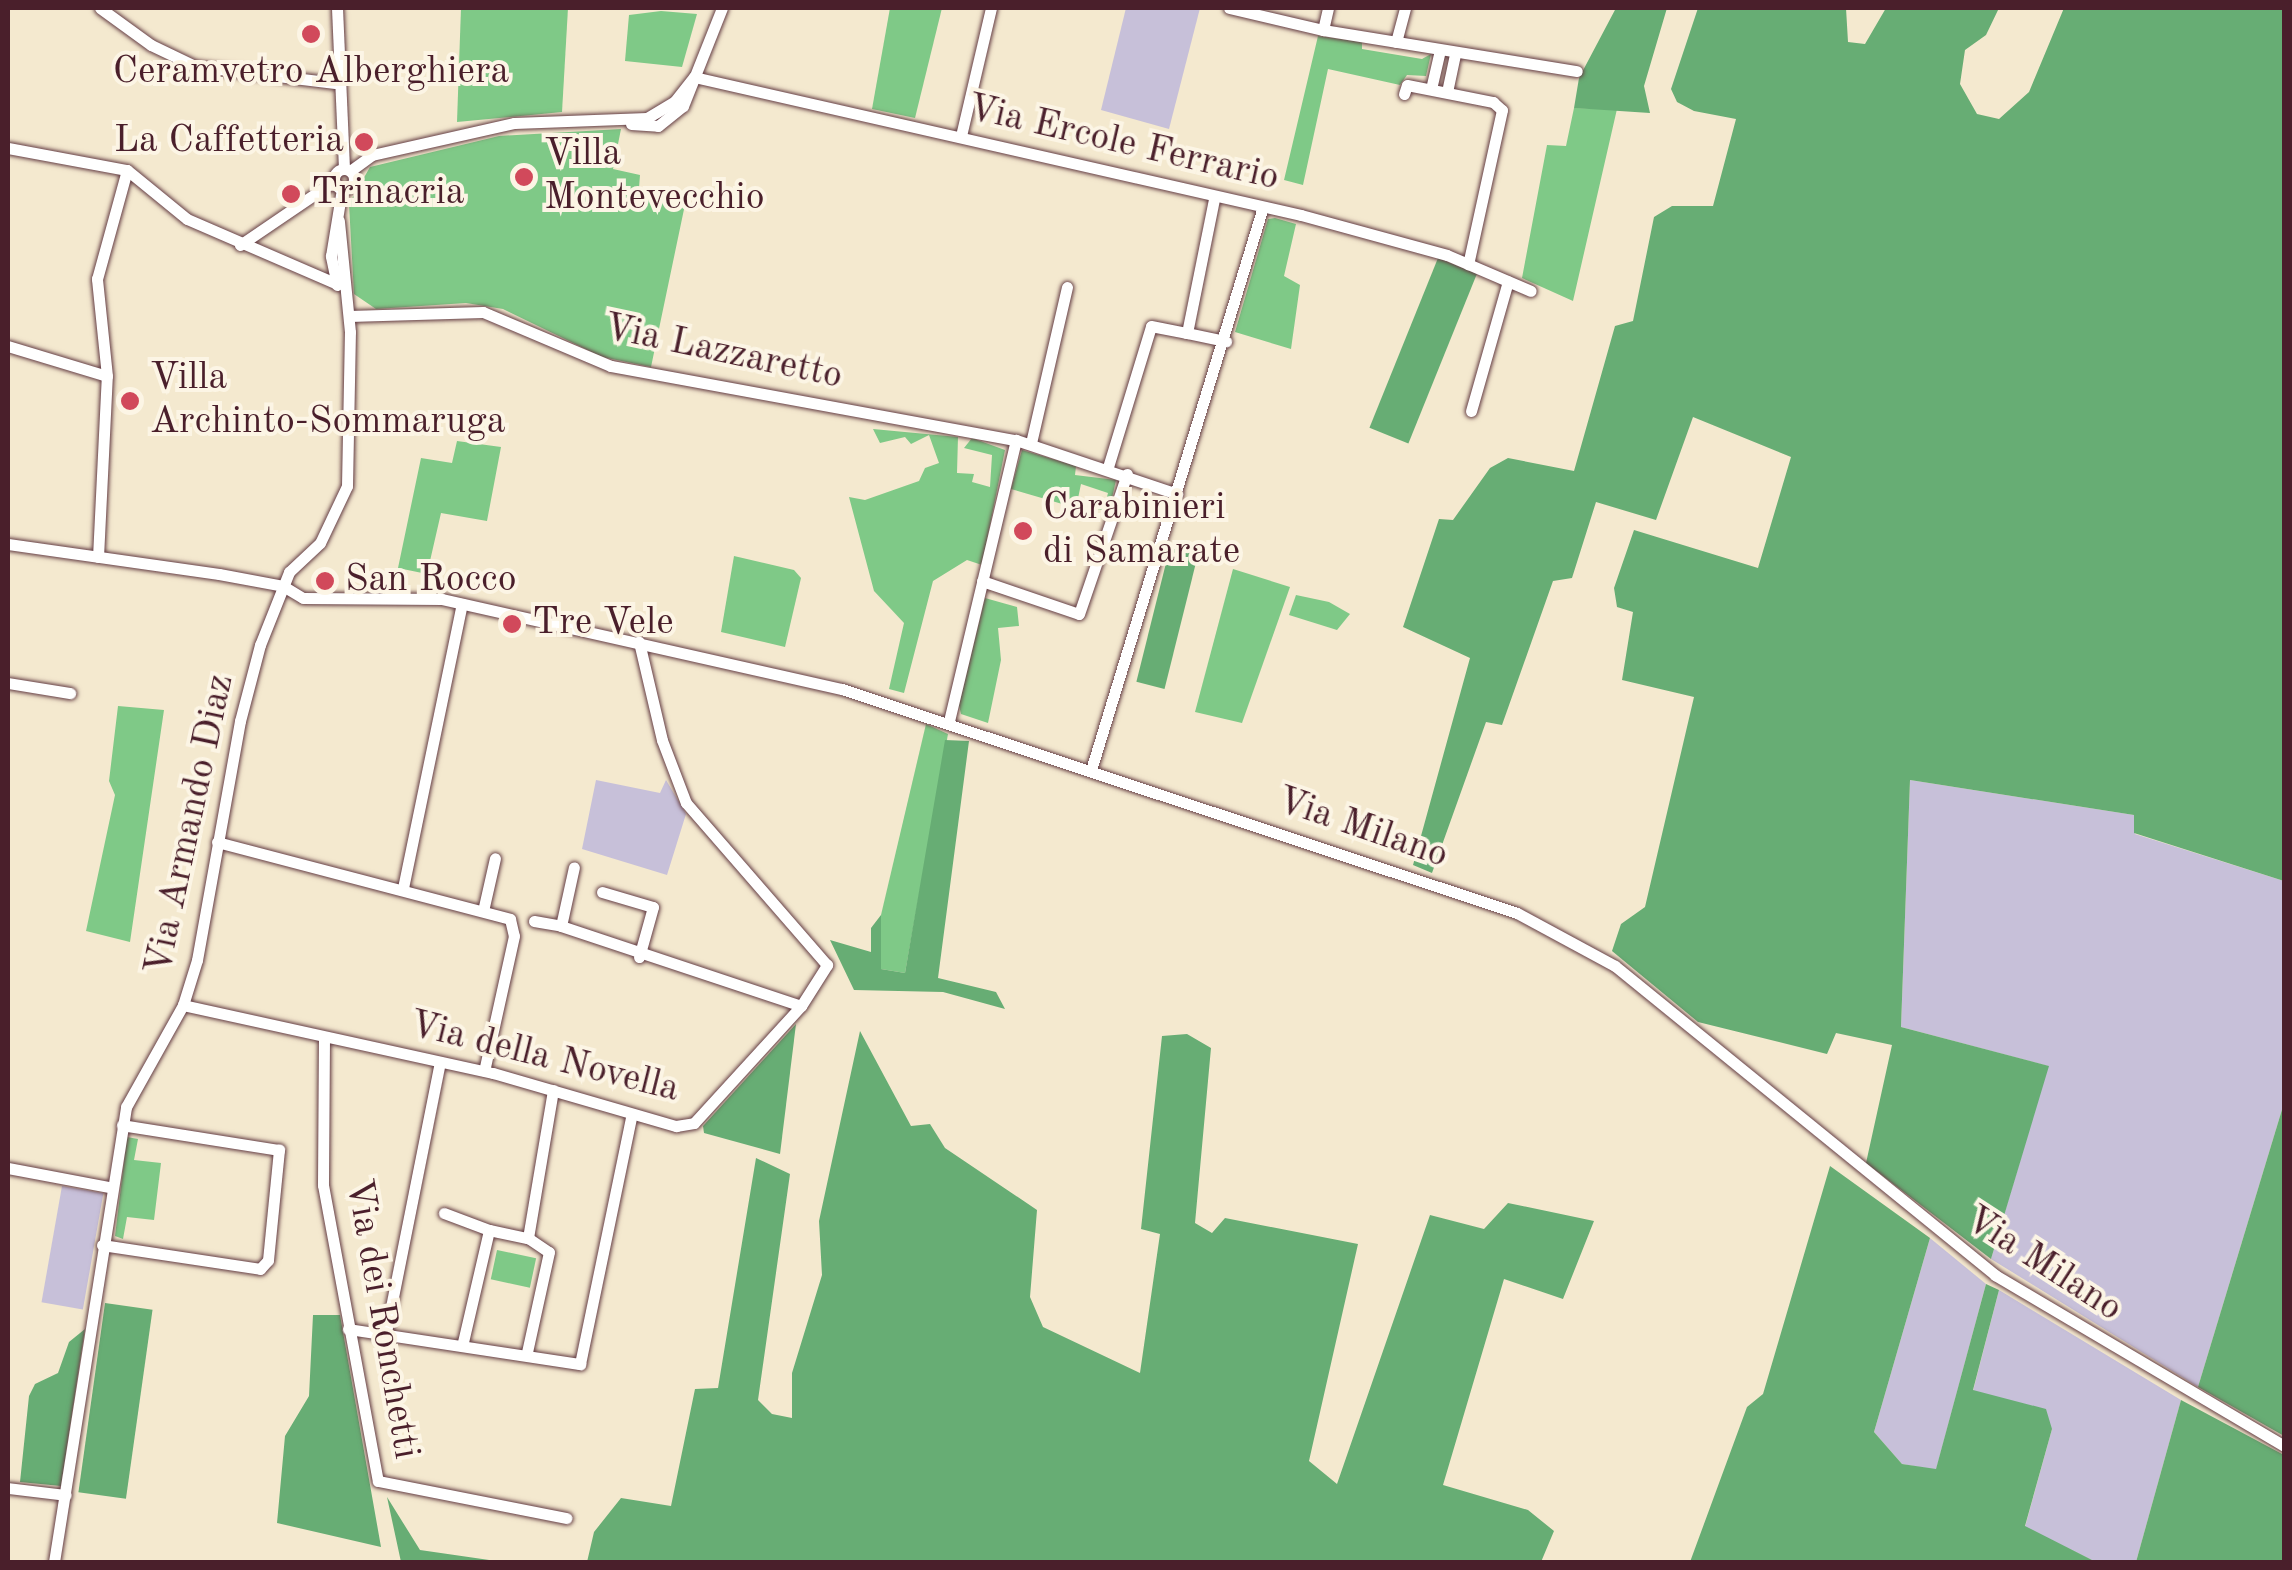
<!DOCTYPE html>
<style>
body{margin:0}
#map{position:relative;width:2292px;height:1570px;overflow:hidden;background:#f4e9cf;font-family:"Old Standard TT",serif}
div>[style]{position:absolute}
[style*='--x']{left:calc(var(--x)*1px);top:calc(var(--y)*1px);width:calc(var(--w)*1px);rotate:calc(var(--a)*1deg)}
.industrial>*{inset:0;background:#c7c0d9;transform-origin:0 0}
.green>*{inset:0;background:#7fc987;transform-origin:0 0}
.forest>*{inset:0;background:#67ad74;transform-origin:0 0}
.roads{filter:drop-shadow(0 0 2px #643d44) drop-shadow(0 0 2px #643d44)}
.minor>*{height:11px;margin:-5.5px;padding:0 5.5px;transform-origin:5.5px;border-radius:5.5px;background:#fff}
.minor>.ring{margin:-5.5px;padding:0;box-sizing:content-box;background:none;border:11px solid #fff;border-radius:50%}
.dots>*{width:28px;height:28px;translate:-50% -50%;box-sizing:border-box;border:5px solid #fcf5e5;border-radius:50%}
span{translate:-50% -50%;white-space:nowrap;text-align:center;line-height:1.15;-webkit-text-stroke:8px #fcf5e5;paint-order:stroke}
.poi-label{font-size:38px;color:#4a1f2b}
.right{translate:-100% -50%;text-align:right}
.left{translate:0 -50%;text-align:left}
.street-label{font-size:38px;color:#4a1f2b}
.frame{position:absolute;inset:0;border:10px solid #4a1f2b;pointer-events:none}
</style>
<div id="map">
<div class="industrial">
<i style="clip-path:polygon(1126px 8px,1200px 8px,1169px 129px,1101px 110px)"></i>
<i style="clip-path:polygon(596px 780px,660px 793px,666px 780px,686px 814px,667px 875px,582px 849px)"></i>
<i style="clip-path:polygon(1910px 780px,2134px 815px,2135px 834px,2284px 881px,2284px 1103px,2198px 1387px,1991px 1259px,2048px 1066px,1901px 1027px)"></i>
<i style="left:62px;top:1186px;width:42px;height:118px;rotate:10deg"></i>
<i style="clip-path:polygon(1930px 1238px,1986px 1284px,1936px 1470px,1902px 1464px,1874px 1432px)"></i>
<i style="clip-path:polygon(1999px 1290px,2181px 1400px,2136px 1562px,2096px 1562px,2025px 1527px,2052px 1429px,1973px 1391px)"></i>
</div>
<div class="green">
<i style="clip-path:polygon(461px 8px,568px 8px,562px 112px,457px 122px)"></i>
<i style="clip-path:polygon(890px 8px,942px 8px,915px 118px,872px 109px)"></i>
<i style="clip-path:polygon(661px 11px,697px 14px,682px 67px,625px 61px,629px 15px)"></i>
<i style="clip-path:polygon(1318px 36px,1362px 42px,1362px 49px,1422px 59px,1431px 54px,1426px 76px,1407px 75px,1400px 85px,1328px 69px,1303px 185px,1284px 180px)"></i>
<i style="clip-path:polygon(1574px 108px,1617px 109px,1573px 301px,1522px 278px,1547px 145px,1566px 146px)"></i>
<i style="clip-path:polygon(621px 129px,613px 169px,640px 175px,639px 188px,687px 195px,651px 367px,602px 357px,503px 309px,466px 303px,376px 309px,354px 294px,349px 204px,370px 167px,499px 136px)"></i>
<i style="clip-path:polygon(1275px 218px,1296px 224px,1284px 276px,1300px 285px,1291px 349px,1235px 332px,1268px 219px)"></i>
<i style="clip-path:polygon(873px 429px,958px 437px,957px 473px,974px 474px,972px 482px,990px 487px,992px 455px,964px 448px,972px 438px,1005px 450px,982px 565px,967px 560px,933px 581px,904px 693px,889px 689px,904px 623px,874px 591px,849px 497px,865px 500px,919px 481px,925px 468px,939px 463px,929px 435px,911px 444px,905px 437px,880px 443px)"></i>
<i style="clip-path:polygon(457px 441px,501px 447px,487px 521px,441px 513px,427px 574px,398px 568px,421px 458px,452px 463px)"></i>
<i style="clip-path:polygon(1022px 450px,1076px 466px,1075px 475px,1116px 480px,1109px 512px,1090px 507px,1104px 508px,1108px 493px,1081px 484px,1076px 508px,1011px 489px)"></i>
<i style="clip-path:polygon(734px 556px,794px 570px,801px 578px,785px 647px,721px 632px)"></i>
<i style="clip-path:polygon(1233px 569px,1290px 587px,1242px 723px,1195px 712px)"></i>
<i style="clip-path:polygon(1296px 595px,1329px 602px,1350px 614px,1337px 630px,1289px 615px)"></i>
<i style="clip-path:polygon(985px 598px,1017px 607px,1019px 626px,998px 628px,1001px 660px,988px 723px,961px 714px,959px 705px)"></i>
<i style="clip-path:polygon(118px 706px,164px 710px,130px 942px,86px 931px,115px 795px,109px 781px)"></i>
<i style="clip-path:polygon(926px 724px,948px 734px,905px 973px,881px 969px,881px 915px)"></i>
<i style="clip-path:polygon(127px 1137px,138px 1139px,134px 1160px,161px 1163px,154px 1220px,127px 1217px,123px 1239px,115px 1236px)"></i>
<i style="left:497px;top:1250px;width:40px;height:30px;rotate:12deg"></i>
</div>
<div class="forest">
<i style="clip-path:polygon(1616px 8px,1667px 8px,1644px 86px,1650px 113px,1574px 108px,1579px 78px)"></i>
<i style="clip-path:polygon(1698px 8px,1846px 8px,1848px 42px,1865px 44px,1886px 8px,1999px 8px,1986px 35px,1965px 50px,1960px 84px,1977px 114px,1999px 119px,2029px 92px,2064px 8px,2284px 8px,2284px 881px,2134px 833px,2134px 815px,1910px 780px,1901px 1027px,2049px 1066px,1991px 1259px,1866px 1163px,1892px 1045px,1836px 1033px,1827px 1054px,1698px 1022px,1612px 951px,1621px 924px,1645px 907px,1694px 697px,1622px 680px,1633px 612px,1617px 607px,1614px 588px,1634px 530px,1758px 568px,1791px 457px,1693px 417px,1656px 520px,1596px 502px,1572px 578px,1553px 581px,1502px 725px,1486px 722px,1432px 873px,1413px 865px,1470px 658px,1403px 627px,1439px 519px,1453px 520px,1490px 468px,1508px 458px,1574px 471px,1615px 326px,1633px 321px,1654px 217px,1672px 206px,1713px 206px,1736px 119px,1694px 111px,1677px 102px,1671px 89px)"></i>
<i style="left:1438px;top:258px;width:42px;height:183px;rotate:22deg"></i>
<i style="left:1170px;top:547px;width:29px;height:139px;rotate:14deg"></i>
<i style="clip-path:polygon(945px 740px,969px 741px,938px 978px,996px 992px,1005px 1009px,943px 992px,854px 990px,830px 940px,871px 952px,871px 928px,881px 915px,881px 969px,905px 973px)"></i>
<i style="clip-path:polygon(796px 1024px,780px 1154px,704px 1133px,703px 1126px)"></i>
<i style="clip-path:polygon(860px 1031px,911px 1126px,930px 1124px,945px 1148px,1037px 1210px,1030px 1297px,1043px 1327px,1140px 1373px,1160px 1234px,1141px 1229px,1162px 1036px,1187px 1034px,1211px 1048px,1195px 1223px,1212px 1233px,1225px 1218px,1358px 1244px,1309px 1461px,1337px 1484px,1430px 1215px,1484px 1229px,1508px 1203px,1594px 1221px,1563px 1299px,1504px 1279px,1443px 1485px,1528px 1510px,1554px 1531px,1541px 1562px,587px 1562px,594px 1532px,621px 1498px,671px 1506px,695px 1389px,718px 1388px,756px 1158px,790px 1174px,758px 1400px,772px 1414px,792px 1418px,792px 1373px,822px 1275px,819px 1221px)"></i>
<i style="clip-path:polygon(2284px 1103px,2284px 1436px,2198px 1387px)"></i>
<i style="clip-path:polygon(1830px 1166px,1930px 1238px,1874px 1432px,1902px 1464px,1936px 1469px,1986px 1284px,1999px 1290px,1973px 1390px,2046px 1409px,2052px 1429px,2025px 1526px,2096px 1562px,1690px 1562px,1747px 1407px,1763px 1394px)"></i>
<i style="left:105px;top:1303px;width:48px;height:191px;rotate:8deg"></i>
<i style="clip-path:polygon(313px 1315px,340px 1315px,381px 1547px,277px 1523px,285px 1436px,309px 1396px)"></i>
<i style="clip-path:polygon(85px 1329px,61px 1486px,20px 1482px,29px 1396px,35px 1384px,58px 1373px,69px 1342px)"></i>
<i style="clip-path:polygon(2181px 1400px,2284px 1455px,2284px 1562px,2136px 1562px)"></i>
<i style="clip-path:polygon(387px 1497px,420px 1550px,503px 1562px,401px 1562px)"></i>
</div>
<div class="roads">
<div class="minor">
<i style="--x:100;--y:8;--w:63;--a:36"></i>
<i style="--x:151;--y:45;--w:49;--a:25.5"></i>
<i style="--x:195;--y:66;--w:141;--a:6.9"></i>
<i style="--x:337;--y:8;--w:161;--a:87.5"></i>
<i style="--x:1229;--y:8;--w:97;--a:13.2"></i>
<i style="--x:1323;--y:30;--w:257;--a:9.2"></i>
<i style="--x:1323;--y:30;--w:23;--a:-77"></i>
<i style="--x:1396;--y:42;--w:35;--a:-75"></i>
<i style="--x:694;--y:77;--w:622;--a:12.81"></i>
<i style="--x:1301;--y:215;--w:151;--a:15.3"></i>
<i style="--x:1447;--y:255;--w:91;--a:23.2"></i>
<i style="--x:1431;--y:89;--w:39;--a:-77"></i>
<i style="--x:1447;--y:92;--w:40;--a:-78"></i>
<i style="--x:1404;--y:94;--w:9;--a:-72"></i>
<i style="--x:1407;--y:85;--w:88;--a:11.2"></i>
<i style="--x:1493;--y:102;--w:12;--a:42"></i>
<i style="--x:1502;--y:110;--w:158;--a:102.4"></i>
<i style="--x:631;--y:124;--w:27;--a:4"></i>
<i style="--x:658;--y:126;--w:32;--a:-39"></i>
<i style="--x:683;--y:106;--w:105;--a:-68.3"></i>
<i style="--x:961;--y:136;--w:131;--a:-76.8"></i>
<i style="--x:8;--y:148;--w:121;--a:10.5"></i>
<i style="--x:127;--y:170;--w:77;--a:39.2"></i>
<i style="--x:187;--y:219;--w:163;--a:23.4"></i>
<i class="ring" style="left:334px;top:169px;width:9px;height:9px"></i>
<i style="--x:350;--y:171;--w:27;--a:-36"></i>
<i style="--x:372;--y:155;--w:146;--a:-12.7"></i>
<i style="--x:514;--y:123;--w:133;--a:-2.2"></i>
<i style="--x:647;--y:118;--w:33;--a:-31"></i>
<i style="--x:675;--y:101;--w:31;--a:-52"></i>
<i style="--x:240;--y:245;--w:114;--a:-34.2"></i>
<i style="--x:337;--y:285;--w:30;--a:-102"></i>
<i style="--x:331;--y:256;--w:68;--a:-80.7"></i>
<i style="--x:349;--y:316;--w:134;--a:-1.7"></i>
<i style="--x:483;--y:312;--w:139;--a:22.9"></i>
<i style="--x:611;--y:366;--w:412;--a:10.4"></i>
<i style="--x:1016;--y:440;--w:170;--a:18.5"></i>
<i style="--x:1187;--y:333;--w:40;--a:12"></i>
<i style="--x:8;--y:346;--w:103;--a:16.9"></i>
<i style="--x:1471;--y:411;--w:135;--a:-74.1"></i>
<i style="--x:1031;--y:443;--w:160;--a:-77"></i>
<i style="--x:1108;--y:467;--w:147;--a:-73"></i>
<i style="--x:1151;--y:326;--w:37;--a:11"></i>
<i style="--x:1187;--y:333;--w:137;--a:-78.6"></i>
<i style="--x:8;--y:544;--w:213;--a:8.1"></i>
<i style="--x:219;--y:574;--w:65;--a:10.6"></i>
<i style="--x:283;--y:586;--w:23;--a:31"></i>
<i style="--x:303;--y:598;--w:139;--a:0.4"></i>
<i style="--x:442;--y:599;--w:410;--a:12.7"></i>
<i style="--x:842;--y:689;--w:711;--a:18.36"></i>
<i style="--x:1517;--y:913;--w:111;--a:28.4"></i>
<i style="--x:1615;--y:966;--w:490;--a:39.1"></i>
<i style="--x:1995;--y:1275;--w:336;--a:30.6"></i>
<i style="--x:98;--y:557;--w:181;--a:-87.2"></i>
<i style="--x:107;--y:376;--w:98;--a:-95.9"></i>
<i style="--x:97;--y:279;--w:113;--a:-74.6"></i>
<i style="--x:982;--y:581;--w:102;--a:18.8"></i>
<i style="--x:1079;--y:614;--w:148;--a:-71.1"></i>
<i style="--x:8;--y:683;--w:63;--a:9.2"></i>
<i style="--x:949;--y:721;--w:289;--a:-76.6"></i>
<i style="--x:1091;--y:770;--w:586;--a:-73.02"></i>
<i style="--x:217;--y:842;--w:303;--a:14.7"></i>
<i style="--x:510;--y:919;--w:17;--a:77"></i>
<i style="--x:514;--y:936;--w:138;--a:102.5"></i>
<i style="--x:403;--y:888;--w:290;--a:-78.3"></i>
<i style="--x:602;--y:892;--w:53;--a:16.4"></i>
<i style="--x:653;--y:907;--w:52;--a:105.6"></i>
<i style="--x:483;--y:911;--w:54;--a:-77.2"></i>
<i style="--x:534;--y:921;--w:27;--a:10"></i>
<i style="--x:561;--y:926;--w:60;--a:-77.6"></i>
<i style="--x:561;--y:926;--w:253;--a:18.4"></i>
<i style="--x:183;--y:1005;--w:317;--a:12.4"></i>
<i style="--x:493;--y:1073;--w:191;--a:16.2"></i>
<i style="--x:676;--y:1126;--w:18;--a:-9"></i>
<i style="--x:694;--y:1123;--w:159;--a:-47.6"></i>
<i style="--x:801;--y:1006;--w:49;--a:-57.6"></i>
<i style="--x:827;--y:965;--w:215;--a:-131"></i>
<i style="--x:686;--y:803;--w:67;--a:-110.9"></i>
<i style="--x:662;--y:740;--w:101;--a:-103.2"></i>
<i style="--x:324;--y:1038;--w:147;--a:90.4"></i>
<i style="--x:323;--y:1185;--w:301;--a:79.5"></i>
<i style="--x:378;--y:1481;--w:192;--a:11.1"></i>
<i style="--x:8;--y:1168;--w:103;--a:10.7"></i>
<i style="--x:444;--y:1213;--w:48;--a:20.7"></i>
<i style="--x:528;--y:1238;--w:150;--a:-80.4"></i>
<i style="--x:102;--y:1245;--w:160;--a:8.6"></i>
<i style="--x:260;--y:1269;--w:12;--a:-48"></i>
<i style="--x:268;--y:1260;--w:111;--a:-84.3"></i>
<i style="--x:279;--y:1150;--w:159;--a:-171"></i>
<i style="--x:348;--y:1329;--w:235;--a:8.6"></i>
<i style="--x:580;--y:1364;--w:255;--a:-78.3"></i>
<i style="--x:386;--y:1332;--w:275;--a:-78.7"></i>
<i style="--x:463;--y:1342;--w:115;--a:-76.9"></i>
<i style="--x:489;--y:1230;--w:40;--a:12"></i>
<i style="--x:528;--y:1238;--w:25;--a:34"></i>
<i style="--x:549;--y:1252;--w:102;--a:102.4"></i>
<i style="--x:8;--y:1488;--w:58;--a:6.9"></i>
<i style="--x:54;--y:1562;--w:461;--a:-81"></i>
<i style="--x:126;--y:1107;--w:117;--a:-60.8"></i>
<i style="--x:183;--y:1005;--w:47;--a:-72.7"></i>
<i style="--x:197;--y:960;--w:243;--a:-79.8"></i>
<i style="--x:240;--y:721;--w:79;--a:-75.3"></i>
<i style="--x:260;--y:645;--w:79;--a:-68.3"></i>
<i style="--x:289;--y:572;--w:42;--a:-43.1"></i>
<i style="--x:320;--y:543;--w:63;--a:-64.7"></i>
<i style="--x:347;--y:486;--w:154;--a:-88.9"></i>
<i style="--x:350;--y:332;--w:112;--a:-95.7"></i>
</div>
</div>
<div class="dots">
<i style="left:311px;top:34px;background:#d1495b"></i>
<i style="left:364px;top:142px;background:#d1495b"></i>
<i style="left:524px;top:177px;background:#d1495b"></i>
<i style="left:291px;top:194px;background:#d1495b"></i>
<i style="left:130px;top:401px;background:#d1495b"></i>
<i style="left:1023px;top:531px;background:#d1495b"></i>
<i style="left:325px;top:581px;background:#d1495b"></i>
<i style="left:512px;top:624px;background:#d1495b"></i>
</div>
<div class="poi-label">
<span style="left:311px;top:73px">Ceramvetro Alberghiera</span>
<span class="right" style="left:344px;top:142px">La Caffetteria</span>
<span class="left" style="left:544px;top:177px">Villa<br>Montevecchio</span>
<span class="left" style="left:311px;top:194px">Trinacria</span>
<span class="left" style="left:150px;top:401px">Villa<br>Archinto-Sommaruga</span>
<span class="left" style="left:1043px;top:531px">Carabinieri<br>di Samarate</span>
<span class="left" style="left:345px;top:581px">San Rocco</span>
<span class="left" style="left:532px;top:624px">Tre Vele</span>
</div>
<div class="street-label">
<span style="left:1123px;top:144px;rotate:13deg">Via Ercole Ferrario</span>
<span style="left:723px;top:353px;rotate:12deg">Via Lazzaretto</span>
<span style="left:191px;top:825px;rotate:-78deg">Via Armando Diaz</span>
<span style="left:1362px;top:829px;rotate:19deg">Via Milano</span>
<span style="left:544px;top:1058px;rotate:14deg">Via della Novella</span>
<span style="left:2043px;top:1265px;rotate:33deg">Via Milano</span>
<span style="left:381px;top:1319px;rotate:80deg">Via dei Ronchetti</span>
</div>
<div class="frame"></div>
</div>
